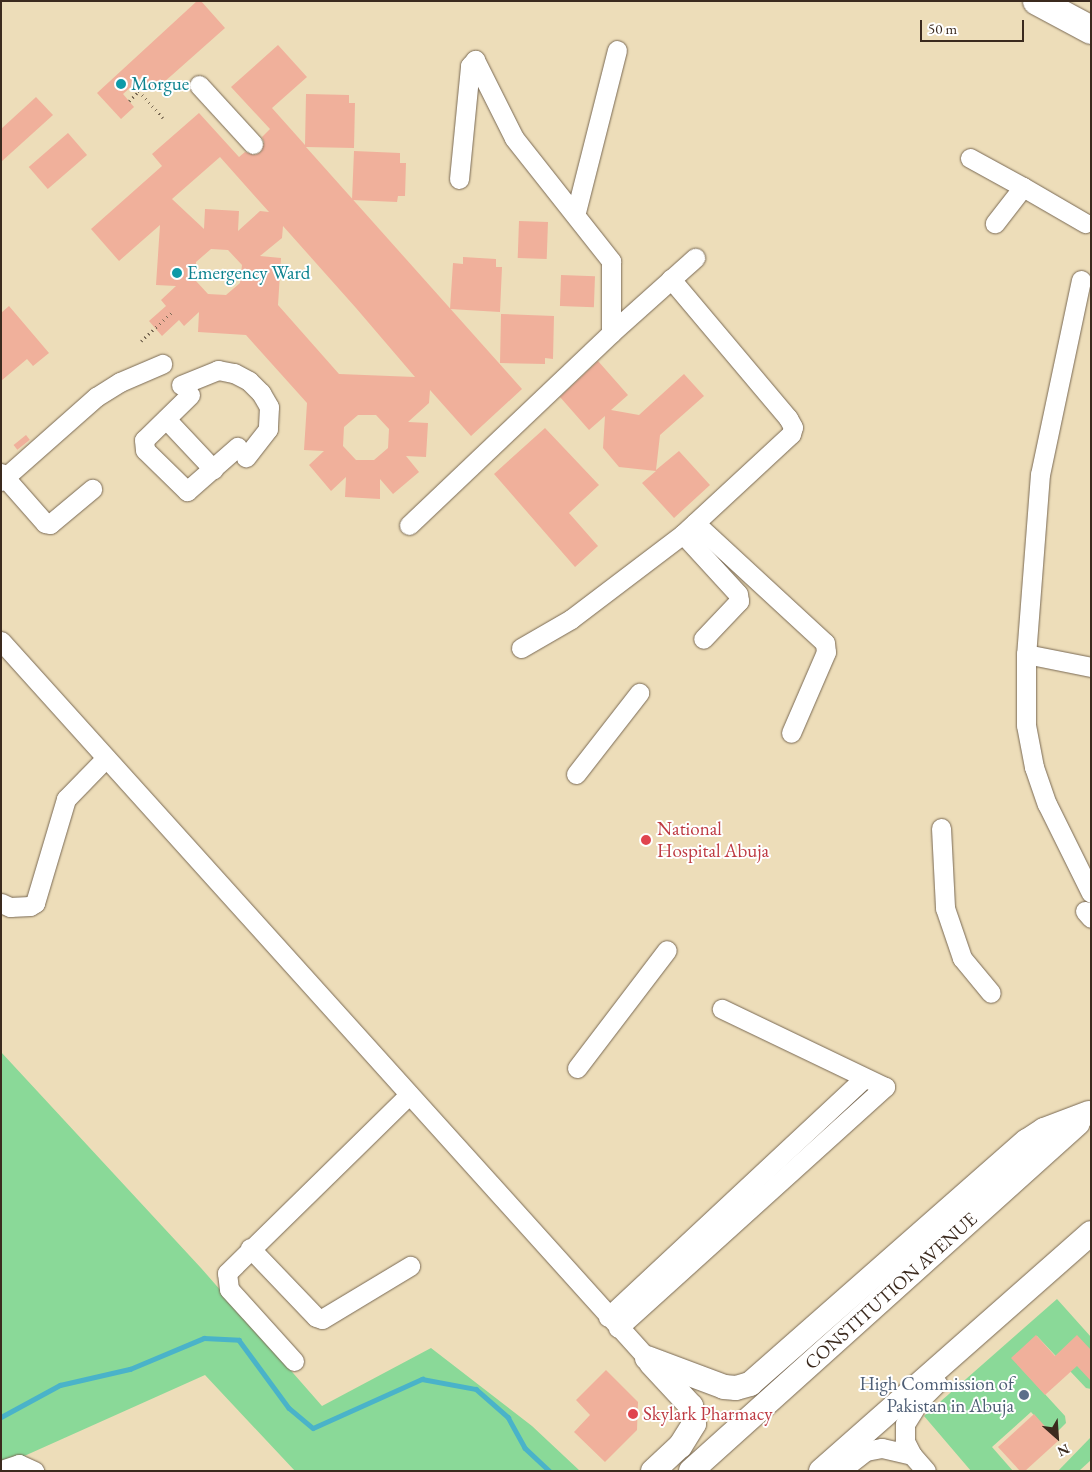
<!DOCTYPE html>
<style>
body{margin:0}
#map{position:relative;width:1092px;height:1472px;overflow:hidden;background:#edddb9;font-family:"EB Garamond",serif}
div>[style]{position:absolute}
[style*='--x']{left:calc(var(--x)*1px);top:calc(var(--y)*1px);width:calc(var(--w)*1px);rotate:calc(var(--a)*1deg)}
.green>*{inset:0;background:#8ad998}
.stream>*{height:4.5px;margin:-2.25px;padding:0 2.25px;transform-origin:2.25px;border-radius:2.25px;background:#4ab3c9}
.building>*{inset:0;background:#f0b09b;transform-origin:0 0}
.path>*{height:2.5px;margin-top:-1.25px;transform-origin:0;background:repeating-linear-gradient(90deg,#796954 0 1px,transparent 0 5px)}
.roads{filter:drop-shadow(0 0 1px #796954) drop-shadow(0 0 1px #796954)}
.minor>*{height:19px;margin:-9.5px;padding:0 9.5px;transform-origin:9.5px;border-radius:9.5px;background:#fff}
.major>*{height:24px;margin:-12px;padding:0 12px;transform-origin:12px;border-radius:12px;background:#fff}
.highway>*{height:28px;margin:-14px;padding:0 14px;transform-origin:14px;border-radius:14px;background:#fff}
.dots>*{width:14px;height:14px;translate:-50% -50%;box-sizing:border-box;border:2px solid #fff;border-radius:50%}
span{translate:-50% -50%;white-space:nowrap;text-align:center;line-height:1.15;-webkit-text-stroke:4px #fff;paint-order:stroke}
.culture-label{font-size:19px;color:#0d838f}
.left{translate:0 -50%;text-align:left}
.health-label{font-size:19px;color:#be3a42}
.street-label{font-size:19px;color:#3b2a1e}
.service-label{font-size:19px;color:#4e5e75}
.right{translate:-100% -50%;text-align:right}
.frame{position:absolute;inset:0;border:2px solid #3b2a1e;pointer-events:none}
.north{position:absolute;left:1032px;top:1412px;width:50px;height:50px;-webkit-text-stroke:4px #fff;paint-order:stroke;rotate:154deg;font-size:14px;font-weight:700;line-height:20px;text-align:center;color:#3b2a1e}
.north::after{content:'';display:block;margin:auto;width:18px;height:22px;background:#3b2a1e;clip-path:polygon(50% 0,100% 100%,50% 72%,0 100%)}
.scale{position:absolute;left:920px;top:20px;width:104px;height:22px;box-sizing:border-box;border:2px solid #3b2a1e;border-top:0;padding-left:6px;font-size:15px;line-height:18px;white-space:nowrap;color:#3b2a1e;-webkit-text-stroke:4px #fff;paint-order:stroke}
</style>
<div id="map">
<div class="green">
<i style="clip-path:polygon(1px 1052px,201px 1268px,322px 1406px,431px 1348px,532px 1426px,580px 1471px,295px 1471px,205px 1375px,22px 1457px,1px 1462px)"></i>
<i style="clip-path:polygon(1057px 1299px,1091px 1337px,1091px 1389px,1086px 1388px,1037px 1336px,1012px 1358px,1065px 1416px,1066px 1423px,1053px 1436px,1031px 1412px,992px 1447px,1013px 1471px,971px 1471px,924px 1416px)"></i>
<i style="clip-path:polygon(1091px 1437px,1091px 1460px,1079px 1471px,1058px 1471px)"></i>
</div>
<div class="stream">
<i style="--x:1;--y:1417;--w:67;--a:-28.5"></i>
<i style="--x:60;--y:1385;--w:72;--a:-12.9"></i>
<i style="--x:130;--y:1369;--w:80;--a:-22.7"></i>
<i style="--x:204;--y:1338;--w:35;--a:3"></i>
<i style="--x:239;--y:1340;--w:84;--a:53.7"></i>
<i style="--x:289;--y:1408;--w:31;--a:40"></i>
<i style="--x:313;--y:1428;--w:120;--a:-24.2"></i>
<i style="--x:422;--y:1379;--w:55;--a:10.5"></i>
<i style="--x:476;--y:1389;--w:43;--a:41.2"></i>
<i style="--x:508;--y:1417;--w:35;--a:61"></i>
<i style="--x:525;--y:1448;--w:34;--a:43"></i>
</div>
<div class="building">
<i style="clip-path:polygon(197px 1px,201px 1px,225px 28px,154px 91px,142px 77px,123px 94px,134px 107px,121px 119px,97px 93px)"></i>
<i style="clip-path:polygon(evenodd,278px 45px,307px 77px,272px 108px,305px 145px,306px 94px,349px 95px,349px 103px,355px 103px,354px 148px,306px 147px,522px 389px,471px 436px,430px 390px,429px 403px,408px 422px,428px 423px,426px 457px,406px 456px,419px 472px,393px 494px,380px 479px,380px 499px,345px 497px,346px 477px,331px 491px,309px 465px,324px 451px,304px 450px,307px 403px,246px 335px,198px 332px,199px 312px,184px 326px,179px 320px,162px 336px,149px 321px,166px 306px,161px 300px,176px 286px,156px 285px,160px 225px,119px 261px,91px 229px,162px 166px,152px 154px,199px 113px,239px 157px,245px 152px,255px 155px,261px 152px,264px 142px,262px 137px,270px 129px,231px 87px,278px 45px,220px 157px,269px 212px,260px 211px,238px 231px,239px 211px,205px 209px,204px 229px,172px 199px,220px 157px,278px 45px,283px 226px,356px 308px,415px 377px,339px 374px,278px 305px,281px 258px,260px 256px,282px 238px,283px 226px,278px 45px,211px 249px,228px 250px,242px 265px,240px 283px,226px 295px,208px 294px,196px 281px,196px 262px,211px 249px,278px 45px,358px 415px,376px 415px,389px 429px,388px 448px,374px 460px,356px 460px,343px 446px,344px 427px,358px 415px)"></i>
<i style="clip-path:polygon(36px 97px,53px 115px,1px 162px,1px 129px)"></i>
<i style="left:68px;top:133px;width:29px;height:52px;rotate:49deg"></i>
<i style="clip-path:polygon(354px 151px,400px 153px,400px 163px,406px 163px,405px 196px,398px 196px,397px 202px,352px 200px)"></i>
<i style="left:519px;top:221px;width:29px;height:37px;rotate:2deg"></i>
<i style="clip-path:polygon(463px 257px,496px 259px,496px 267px,502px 267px,500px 312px,450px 309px,453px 263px,463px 264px)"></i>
<i style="left:561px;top:275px;width:34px;height:31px;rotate:2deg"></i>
<i style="clip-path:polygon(9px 306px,49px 353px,33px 366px,27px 359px,1px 381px,1px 313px)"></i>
<i style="clip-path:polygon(501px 314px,554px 316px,553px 359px,545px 358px,545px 364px,500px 363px)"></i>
<i style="clip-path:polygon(598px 361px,628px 395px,611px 410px,639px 415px,684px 374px,704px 396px,660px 435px,656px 470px,679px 451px,710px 485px,674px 518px,642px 483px,656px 471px,619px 467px,603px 448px,605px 416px,589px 430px,560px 397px)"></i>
<i style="clip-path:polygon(545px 428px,599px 485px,569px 513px,598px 546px,575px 567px,494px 474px)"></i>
<i style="left:26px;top:435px;width:6px;height:16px;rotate:51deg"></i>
<i style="clip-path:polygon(1036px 1335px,1055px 1356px,1077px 1335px,1091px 1350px,1091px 1381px,1077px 1366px,1045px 1395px,1011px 1358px)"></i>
<i style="clip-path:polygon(606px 1370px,638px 1402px,637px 1430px,605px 1462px,574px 1432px,590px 1415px,576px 1400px)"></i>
<i style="clip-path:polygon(1034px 1414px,1058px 1441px,1025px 1471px,1020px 1471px,998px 1447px)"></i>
</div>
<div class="path">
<i style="--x:129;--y:101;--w:14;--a:-45"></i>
<i style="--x:139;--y:91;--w:36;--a:48"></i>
<i style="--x:141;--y:341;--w:42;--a:-43.1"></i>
</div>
<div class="roads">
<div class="minor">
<i style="--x:199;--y:85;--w:80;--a:47.5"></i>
<i style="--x:970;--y:158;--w:60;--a:28.7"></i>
<i style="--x:1023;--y:187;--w:46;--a:127.9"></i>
<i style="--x:459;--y:179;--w:114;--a:-84.4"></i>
<i style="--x:470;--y:66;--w:8;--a:-50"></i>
<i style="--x:475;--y:60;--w:87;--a:63.4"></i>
<i style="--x:514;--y:138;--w:157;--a:51.7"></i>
<i style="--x:611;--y:261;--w:72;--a:90"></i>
<i style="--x:1023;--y:187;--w:72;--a:30.1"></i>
<i style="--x:576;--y:212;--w:167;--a:-75.8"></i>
<i style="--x:1081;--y:280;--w:198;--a:101.9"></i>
<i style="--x:1040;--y:474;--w:181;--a:94.4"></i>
<i style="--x:1026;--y:654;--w:71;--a:90"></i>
<i style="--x:1026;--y:725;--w:43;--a:79.2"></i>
<i style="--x:1034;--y:767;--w:39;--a:71"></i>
<i style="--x:1047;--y:804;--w:99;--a:63.7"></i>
<i style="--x:181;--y:385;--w:40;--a:-22"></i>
<i style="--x:218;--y:370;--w:16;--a:11"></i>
<i style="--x:234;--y:373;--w:17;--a:28"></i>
<i style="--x:249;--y:381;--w:17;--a:45"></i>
<i style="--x:261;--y:393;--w:16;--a:60"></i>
<i style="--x:269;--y:407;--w:22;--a:93"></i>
<i style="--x:268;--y:429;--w:36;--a:128"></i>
<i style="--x:190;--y:395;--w:64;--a:135.6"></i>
<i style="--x:144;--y:440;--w:10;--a:84"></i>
<i style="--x:145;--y:450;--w:59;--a:44.3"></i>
<i style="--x:187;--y:491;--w:67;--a:-41.3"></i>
<i style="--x:166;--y:419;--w:69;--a:46.8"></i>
<i style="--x:1;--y:473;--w:67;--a:48.7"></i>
<i style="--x:45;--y:523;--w:5;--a:11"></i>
<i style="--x:50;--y:524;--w:55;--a:-39.8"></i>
<i style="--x:1;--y:481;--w:127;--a:-41.5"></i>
<i style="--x:96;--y:397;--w:28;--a:-32"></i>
<i style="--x:120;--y:382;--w:46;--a:-23.2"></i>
<i style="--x:695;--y:523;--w:177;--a:42.7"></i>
<i style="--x:825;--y:643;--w:9;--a:84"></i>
<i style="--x:826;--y:652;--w:88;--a:113.4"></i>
<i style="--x:409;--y:525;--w:279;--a:-43.5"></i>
<i style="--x:611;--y:333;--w:113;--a:-41.8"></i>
<i style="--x:683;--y:534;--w:81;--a:47.5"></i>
<i style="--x:738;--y:594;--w:7;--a:82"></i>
<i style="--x:739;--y:601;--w:52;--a:133.5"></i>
<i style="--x:1;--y:641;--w:965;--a:47.98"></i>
<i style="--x:521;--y:648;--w:58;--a:-30.1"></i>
<i style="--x:571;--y:619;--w:141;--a:-37.2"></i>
<i style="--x:683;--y:534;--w:147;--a:-42.8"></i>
<i style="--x:791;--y:434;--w:7;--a:-74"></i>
<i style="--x:793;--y:427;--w:10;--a:-119"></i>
<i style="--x:788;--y:418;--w:182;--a:-130.1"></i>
<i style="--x:1026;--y:654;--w:66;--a:11.3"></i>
<i style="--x:576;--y:774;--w:103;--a:-52.1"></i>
<i style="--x:941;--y:828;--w:80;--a:87.1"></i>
<i style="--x:945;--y:908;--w:53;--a:71.2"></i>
<i style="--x:962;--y:958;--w:45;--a:50.4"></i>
<i style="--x:1;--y:903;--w:10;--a:24"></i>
<i style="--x:10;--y:907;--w:20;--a:-3"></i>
<i style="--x:30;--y:906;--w:6;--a:-31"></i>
<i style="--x:35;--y:903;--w:109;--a:-73.4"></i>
<i style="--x:66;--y:799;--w:57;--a:-45.7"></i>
<i style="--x:1085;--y:911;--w:9;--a:49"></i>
<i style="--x:577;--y:1068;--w:148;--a:-52.7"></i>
<i style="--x:250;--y:1248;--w:95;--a:46.3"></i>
<i style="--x:316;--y:1317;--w:6;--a:18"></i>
<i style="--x:322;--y:1319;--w:103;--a:-31.1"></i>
<i style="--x:608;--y:1317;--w:350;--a:-43"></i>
<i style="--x:618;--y:1328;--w:360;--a:-42.1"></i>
<i style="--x:885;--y:1087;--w:181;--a:-154.4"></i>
<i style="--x:294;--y:1361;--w:97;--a:-132.1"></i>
<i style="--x:229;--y:1289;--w:16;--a:-97"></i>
<i style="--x:227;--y:1273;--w:255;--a:-44.4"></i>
<i style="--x:1;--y:1470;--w:19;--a:-18"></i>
<i style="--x:19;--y:1464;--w:17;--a:25"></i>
<i style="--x:840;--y:1471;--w:33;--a:-38"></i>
<i style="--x:866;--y:1451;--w:16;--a:-11"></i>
<i style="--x:882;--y:1448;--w:31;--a:13"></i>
<i style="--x:926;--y:1471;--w:21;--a:-131"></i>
<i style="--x:912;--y:1455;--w:16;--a:-117"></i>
<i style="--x:905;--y:1441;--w:17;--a:-90"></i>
<i style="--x:905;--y:1424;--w:28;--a:-58"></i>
<i style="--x:920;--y:1400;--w:24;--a:-45"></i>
</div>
<div class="major">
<i style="--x:647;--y:1358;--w:82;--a:20.6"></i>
<i style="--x:724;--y:1387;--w:12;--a:5"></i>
<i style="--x:736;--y:1388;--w:15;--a:-16"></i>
<i style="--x:750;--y:1384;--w:368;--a:-41.3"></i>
<i style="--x:1027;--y:1141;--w:20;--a:-33"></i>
<i style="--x:1044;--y:1130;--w:48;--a:-20.7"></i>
<i style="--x:651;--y:1363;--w:59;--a:47.1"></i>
<i style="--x:691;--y:1406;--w:18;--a:81"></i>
<i style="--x:694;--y:1424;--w:26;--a:122"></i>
<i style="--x:680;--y:1446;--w:37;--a:137"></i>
<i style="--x:691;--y:1471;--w:520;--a:-41.96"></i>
<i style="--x:821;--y:1471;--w:360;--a:-41.4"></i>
</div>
<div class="highway">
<i style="--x:1037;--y:1;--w:61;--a:28.2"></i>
</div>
</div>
<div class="dots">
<i style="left:121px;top:84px;background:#0f9aa8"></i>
<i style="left:177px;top:273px;background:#0f9aa8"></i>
<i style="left:646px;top:840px;background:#e0444e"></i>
<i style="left:1024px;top:1395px;background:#5c6f8a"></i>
<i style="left:633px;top:1414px;background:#e0444e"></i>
</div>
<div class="culture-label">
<span class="left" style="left:131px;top:84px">Morgue</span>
<span class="left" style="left:187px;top:273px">Emergency Ward</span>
</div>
<div class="health-label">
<span class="left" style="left:657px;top:840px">National<br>Hospital Abuja</span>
<span class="left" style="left:643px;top:1414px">Skylark Pharmacy</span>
</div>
<div class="street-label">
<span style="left:891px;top:1291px;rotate:-42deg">CONSTITUTION AVENUE</span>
</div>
<div class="service-label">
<span class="right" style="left:1014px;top:1395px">High Commission of<br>Pakistan in Abuja</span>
</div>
<div class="frame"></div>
<div class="north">N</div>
<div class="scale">50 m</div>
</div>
